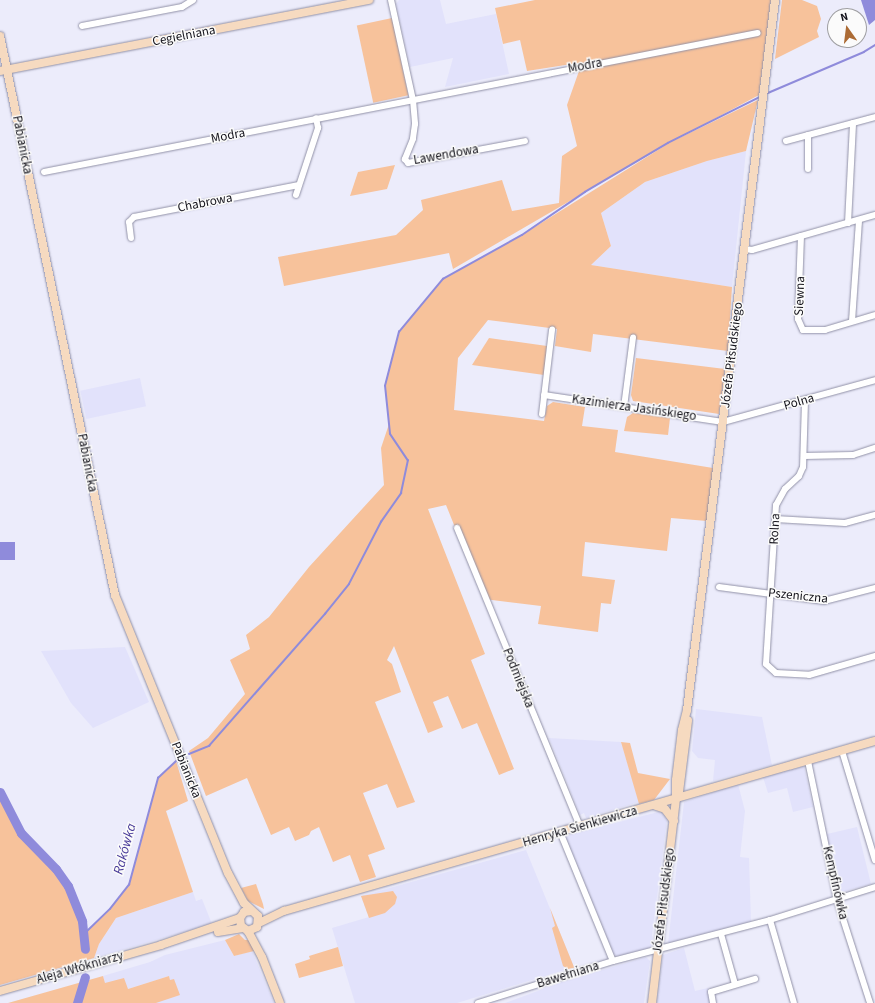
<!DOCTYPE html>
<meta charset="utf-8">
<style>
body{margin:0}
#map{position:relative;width:875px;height:1003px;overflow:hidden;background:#ececfb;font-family:"Source Sans 3",sans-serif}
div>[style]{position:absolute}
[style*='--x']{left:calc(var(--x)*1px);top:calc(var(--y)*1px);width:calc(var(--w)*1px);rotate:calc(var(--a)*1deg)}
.built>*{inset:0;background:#e2e2fb;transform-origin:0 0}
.green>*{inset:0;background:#f7c29b;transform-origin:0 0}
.water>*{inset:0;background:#8f8bdb;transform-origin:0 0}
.stream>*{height:1.5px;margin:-0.75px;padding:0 0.75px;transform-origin:0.75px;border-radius:0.75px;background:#8f8bdb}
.river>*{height:9px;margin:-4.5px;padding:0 4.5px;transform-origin:4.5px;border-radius:4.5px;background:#8f8bdb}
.roads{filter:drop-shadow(0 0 1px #9191a7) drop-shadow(0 0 1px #9191a7)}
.street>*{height:6px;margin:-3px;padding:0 3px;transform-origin:3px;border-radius:3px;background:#fff}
.secondary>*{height:8px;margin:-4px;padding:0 4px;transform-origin:4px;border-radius:4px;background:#f6dac0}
span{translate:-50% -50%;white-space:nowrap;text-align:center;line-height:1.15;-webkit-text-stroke:3px #fbfbfb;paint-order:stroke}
.street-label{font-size:13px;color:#13121a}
.water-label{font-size:14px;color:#493b99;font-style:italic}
.north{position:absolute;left:827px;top:8px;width:40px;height:40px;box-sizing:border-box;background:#fbfbfb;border:1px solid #9e9ea1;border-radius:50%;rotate:346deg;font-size:11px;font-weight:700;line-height:16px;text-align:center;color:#13121a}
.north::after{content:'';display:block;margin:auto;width:14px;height:18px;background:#ac6b35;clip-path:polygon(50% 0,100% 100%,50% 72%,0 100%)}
</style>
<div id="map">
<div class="built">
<i style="clip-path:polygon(399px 0,440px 0,446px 24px,496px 14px,509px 74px,445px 87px,453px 58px,410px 67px,396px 4px)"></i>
<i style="clip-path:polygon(746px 151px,732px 287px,591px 265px,611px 246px,601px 213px,645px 182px,707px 161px)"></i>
<i style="left:140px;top:378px;width:29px;height:61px;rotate:78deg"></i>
<i style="clip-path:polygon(125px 647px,149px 702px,93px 728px,71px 703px,41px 651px)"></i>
<i style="clip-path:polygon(696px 709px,762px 717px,772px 765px,713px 781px,715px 760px,698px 758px,692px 751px)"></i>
<i style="clip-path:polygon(549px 738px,621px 742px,639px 802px,586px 818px,584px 813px,580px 815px)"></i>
<i style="clip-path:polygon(804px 766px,813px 807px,793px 812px,787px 788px,768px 793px,763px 777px)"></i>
<i style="clip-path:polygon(738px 784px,745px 811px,740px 857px,749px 858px,751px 922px,668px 944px,684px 802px)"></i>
<i style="clip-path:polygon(662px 811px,667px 820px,652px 935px,654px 944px,647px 950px,618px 957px,613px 953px,565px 836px)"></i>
<i style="clip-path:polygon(857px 827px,871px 884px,842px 892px,838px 889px,827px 834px)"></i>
<i style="clip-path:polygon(526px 850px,574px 967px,457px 1003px,355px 1003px,332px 928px,369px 917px,361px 896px)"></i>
<i style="clip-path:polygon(193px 892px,196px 901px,202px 899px,212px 924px,94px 958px,99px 944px,116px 918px)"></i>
<i style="clip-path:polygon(225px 940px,234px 956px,252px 951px,274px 1003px,156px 1003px,170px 980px,169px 976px,128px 989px,105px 983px,103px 976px,150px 962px,165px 955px)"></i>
<i style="clip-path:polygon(684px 948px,695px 991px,708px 988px,711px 1003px,657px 1003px,663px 955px)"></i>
<i style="clip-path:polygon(646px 957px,650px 961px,644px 1003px,505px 1003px,559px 983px)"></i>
</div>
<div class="green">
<i style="clip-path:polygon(535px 0,771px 0,759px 95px,673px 141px,758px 100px,746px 151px,707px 161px,645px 182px,601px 213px,611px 246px,591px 265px,732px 287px,728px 351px,593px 334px,591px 352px,555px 346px,557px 329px,488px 320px,458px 358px,454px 410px,544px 421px,547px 406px,553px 402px,585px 407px,582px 426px,618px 430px,615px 452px,713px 468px,707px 521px,671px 518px,667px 551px,585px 542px,582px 576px,615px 580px,611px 604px,601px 603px,598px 632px,538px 624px,541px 606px,484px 599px,446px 505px,428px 509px,485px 654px,471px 660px,514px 769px,499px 775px,477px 723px,462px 729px,448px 696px,433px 702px,443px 727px,428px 733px,394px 646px,387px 660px,392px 664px,401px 692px,375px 702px,415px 802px,397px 808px,387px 784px,363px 793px,385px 849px,368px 855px,376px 877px,360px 882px,350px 855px,333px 862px,319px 827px,311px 831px,309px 835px,295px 841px,289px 827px,271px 835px,247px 778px,206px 796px,189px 751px,208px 738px,245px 694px,230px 660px,250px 649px,246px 635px,269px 617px,309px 567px,384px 485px,381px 448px,389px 424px,385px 386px,399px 332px,443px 279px,522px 235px,666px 145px,453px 269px,449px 253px,284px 286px,278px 257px,396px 235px,423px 210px,421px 200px,502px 180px,512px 211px,559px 203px,562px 156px,577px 146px,567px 105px,579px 71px,578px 63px,527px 71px,520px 40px,503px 44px,495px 8px)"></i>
<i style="clip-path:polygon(782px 0,802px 0,817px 6px,821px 19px,817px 31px,819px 37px,775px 59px)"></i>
<i style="left:392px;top:18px;width:79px;height:36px;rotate:78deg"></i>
<i style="clip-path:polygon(395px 165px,387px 189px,350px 196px,358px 172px)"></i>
<i style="clip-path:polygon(489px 338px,547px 346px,544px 375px,472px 365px)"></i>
<i style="clip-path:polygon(636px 358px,725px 369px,719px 414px,633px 401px,631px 395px)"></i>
<i style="clip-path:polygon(633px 413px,670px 418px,668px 435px,624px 431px,627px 417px)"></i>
<i style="clip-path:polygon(621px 742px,630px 743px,638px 773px,670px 779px,654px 800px,639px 804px)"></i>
<i style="clip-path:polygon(176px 761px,188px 801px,166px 811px,193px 892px,116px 918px,99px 944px,94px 958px,0 985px,0 792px,21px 833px,56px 869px,68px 886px,82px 921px,83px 934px,110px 909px,129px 885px,158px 778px)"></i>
<i style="clip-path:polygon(256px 884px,263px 904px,264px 909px,248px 901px,241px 888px)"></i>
<i style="clip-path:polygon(393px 891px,397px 897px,395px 904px,385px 913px,369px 918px,361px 896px)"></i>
<i style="clip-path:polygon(550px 908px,574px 967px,574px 968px,568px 969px,563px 966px,552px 928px,555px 926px)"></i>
<i style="clip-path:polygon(239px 934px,245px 940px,249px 940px,254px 951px,234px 956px,225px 940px)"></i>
<i style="clip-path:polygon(338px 947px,343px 966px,299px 978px,295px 964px,310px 959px,309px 956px)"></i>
<i style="clip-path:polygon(103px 976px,105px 983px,124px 978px,128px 989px,169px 976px,170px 980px,174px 979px,180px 995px,156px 1003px,8px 1003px)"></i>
</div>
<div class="water">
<i style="clip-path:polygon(861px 0,875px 0,875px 20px,869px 25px)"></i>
<i style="left:0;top:542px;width:15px;height:18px"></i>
</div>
<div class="stream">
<i style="--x:768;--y:93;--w:104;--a:-23.1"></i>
<i style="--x:864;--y:52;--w:13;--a:-32"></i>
<i style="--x:189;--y:754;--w:22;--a:-22"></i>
<i style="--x:209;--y:746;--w:176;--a:-48.7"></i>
<i style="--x:325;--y:614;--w:38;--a:-51"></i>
<i style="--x:349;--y:584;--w:70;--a:-62.7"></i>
<i style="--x:381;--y:522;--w:35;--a:-55"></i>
<i style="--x:401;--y:493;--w:33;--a:-78"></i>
<i style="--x:408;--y:461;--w:32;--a:-124"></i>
<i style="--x:390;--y:434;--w:48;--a:-95.9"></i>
<i style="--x:385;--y:386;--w:56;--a:-75.5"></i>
<i style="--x:399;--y:332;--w:69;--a:-50.3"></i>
<i style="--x:443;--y:279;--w:90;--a:-29.1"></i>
<i style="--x:522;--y:235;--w:76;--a:-34.3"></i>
<i style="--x:585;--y:192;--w:96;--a:-30.6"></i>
<i style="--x:668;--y:143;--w:103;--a:-26.6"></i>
<i style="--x:83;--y:935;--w:37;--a:-44"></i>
<i style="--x:110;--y:909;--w:31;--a:-52"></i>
<i style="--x:129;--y:885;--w:111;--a:-74.8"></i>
<i style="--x:158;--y:778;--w:25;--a:-43"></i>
</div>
<div class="river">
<i style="--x:0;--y:792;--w:46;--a:62.9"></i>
<i style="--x:21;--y:833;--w:50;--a:45.8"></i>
<i style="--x:56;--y:869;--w:21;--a:55"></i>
<i style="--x:68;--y:886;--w:38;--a:68"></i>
<i style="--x:82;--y:921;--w:28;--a:84"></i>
<i style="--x:77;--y:1003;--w:27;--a:-73"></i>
</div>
<div class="roads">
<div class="street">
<i style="--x:391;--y:0;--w:102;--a:77.6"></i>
<i style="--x:413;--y:100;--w:24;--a:85"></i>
<i style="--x:415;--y:124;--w:15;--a:98"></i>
<i style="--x:413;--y:139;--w:22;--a:112"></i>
<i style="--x:405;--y:159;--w:5;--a:53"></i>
<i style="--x:408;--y:163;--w:119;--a:-10.6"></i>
<i style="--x:82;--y:26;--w:102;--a:-10.8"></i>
<i style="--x:182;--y:7;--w:13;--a:-32"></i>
<i style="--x:808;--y:135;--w:34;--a:90"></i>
<i style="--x:786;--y:141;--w:92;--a:-15.1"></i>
<i style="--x:44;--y:172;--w:727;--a:-11.02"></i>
<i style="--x:296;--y:195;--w:71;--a:-71.8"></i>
<i style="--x:318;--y:128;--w:10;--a:-101"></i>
<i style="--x:848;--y:223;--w:100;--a:-87.1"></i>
<i style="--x:801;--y:236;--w:83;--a:92.1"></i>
<i style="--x:798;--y:319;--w:12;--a:66"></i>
<i style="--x:803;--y:330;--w:22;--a:0"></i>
<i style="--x:825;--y:330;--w:52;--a:-16.7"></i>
<i style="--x:131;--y:238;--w:16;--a:-97"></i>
<i style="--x:129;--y:222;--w:7;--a:-45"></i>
<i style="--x:134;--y:217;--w:168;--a:-11"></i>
<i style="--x:745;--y:249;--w:7;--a:8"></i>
<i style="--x:752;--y:250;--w:128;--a:-15.9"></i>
<i style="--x:852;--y:321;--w:101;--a:-86"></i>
<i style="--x:544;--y:395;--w:181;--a:8.6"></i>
<i style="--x:805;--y:401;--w:66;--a:91.7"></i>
<i style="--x:803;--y:467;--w:10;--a:114"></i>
<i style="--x:799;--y:476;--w:19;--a:137"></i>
<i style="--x:785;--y:489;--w:18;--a:119"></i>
<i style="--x:776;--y:505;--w:159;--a:93.6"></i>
<i style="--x:766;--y:664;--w:13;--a:42"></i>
<i style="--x:776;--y:673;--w:33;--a:3"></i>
<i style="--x:809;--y:675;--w:69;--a:-16.1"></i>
<i style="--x:624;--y:407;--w:70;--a:-82.6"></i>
<i style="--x:542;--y:414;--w:85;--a:-83.2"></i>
<i style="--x:723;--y:422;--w:158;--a:-15.4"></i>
<i style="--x:804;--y:456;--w:49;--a:-1.2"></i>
<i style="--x:853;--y:455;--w:23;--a:-18"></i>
<i style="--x:775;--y:519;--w:70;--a:3.3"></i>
<i style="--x:845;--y:523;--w:31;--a:-15"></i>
<i style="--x:457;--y:528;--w:323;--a:67.6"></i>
<i style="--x:719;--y:587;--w:106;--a:7.6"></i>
<i style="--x:824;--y:601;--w:53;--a:-14.3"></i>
<i style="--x:842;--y:751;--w:114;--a:73.2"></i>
<i style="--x:808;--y:761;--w:142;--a:78.2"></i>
<i style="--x:837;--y:900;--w:108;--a:72.2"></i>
<i style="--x:560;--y:832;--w:139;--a:67.7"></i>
<i style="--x:770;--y:920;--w:86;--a:73.9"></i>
<i style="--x:721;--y:934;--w:52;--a:74.4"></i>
<i style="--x:478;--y:1003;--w:141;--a:-17.3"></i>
<i style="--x:613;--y:961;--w:162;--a:-14.6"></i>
<i style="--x:770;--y:920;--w:110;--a:-17.4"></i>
<i style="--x:713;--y:1003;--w:11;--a:-100"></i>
<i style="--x:711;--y:992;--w:46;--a:-16.5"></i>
</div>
<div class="secondary">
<i style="--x:0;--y:36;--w:571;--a:78.38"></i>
<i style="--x:115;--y:595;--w:300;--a:67.9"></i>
<i style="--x:228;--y:873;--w:34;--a:62"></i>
<i style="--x:244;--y:903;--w:19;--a:43"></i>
<i style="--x:258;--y:916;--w:11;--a:95"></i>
<i style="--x:257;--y:927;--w:10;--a:156"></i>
<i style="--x:248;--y:931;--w:9;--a:-144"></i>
<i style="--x:241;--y:926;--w:8;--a:-97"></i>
<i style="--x:240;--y:918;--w:7;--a:-56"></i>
<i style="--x:244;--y:912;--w:7;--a:-8"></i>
<i style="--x:0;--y:71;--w:376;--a:-10.9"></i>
<i style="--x:679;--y:792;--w:72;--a:-82.8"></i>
<i style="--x:656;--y:806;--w:9;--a:18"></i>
<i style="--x:665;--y:809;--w:15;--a:53"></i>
<i style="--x:259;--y:923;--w:28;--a:-26"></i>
<i style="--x:284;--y:911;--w:615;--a:-16.05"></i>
<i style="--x:248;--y:931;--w:30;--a:62"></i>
<i style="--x:262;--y:957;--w:49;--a:68.6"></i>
<i style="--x:218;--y:932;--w:25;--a:-9"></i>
<i style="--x:0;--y:991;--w:167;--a:-15.9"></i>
<i style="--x:161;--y:945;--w:83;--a:-18.9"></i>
<i style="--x:652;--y:1003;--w:206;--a:-83.3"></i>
<i style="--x:676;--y:798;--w:18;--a:-90"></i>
<i style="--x:676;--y:780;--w:50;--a:-83.2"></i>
<i style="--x:682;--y:730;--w:21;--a:-76"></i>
<i style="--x:687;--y:710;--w:715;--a:-82.93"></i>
</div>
</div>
<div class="street-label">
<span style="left:184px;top:36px;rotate:-11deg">Cegielniana</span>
<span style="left:585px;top:66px;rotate:-11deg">Modra</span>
<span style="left:228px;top:136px;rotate:-11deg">Modra</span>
<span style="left:22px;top:145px;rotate:79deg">Pabianicka</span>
<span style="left:446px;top:155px;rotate:-10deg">Lawendowa</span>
<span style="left:205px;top:203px;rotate:-11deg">Chabrowa</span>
<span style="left:800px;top:296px;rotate:-88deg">Siewna</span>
<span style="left:732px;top:355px;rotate:-83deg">Józefa Piłsudskiego</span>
<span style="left:799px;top:402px;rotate:-16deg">Polna</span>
<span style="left:634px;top:408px;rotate:8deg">Kazimierza Jasińskiego</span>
<span style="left:87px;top:463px;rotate:79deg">Pabianicka</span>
<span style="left:775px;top:529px;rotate:-87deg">Rolna</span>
<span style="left:798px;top:596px;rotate:6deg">Pszeniczna</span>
<span style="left:518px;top:678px;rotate:68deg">Podmiejska</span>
<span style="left:186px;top:770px;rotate:68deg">Pabianicka</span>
<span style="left:580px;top:827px;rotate:-16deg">Henryka Sienkiewicza</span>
<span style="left:835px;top:883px;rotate:77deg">Kempfinówka</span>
<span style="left:664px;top:901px;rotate:-83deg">Józefa Piłsudskiego</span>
<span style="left:80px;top:968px;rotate:-16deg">Aleja Włókniarzy</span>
<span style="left:568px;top:975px;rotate:-17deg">Bawełniana</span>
</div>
<div class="water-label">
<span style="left:125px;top:849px;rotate:-75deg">Rakówka</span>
</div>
<div class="north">N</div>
</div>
